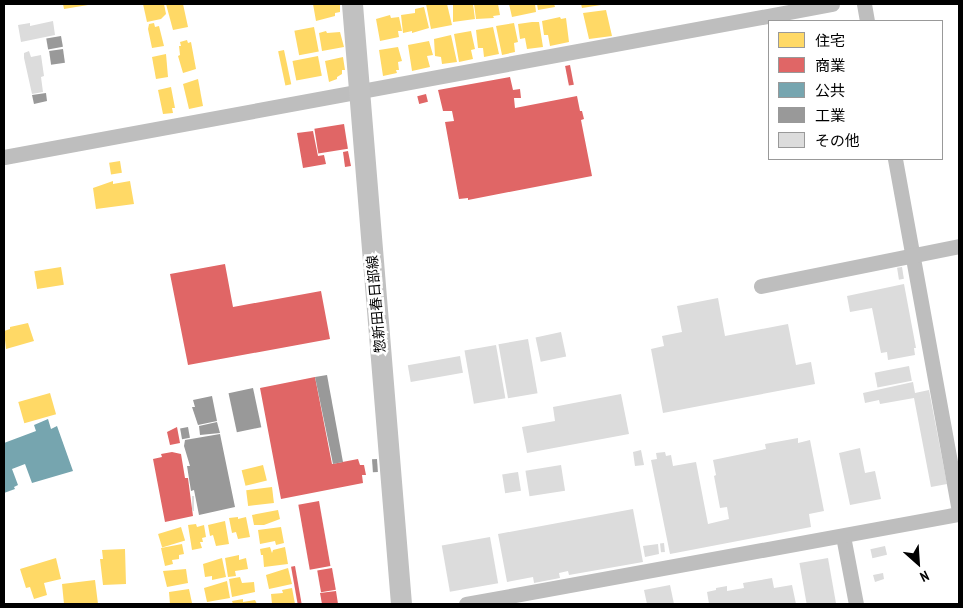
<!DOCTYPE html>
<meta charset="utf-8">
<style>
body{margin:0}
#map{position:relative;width:963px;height:608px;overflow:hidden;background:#fff;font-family:"PT Sans Narrow","Noto Sans JP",sans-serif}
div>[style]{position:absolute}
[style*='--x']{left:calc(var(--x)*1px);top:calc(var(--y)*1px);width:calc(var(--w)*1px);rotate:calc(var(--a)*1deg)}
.homes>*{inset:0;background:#ffd966;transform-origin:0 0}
.shops>*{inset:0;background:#e06666;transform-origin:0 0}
.public>*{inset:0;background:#76a5af}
.industry>*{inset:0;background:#999;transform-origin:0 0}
.building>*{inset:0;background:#dcdcdc;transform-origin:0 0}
.street>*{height:15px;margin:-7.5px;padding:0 7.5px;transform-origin:7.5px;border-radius:7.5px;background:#bebebe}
.secondary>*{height:21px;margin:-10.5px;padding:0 10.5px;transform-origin:10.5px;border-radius:10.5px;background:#c1c1c1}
span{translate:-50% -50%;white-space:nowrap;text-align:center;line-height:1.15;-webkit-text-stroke:5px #fff;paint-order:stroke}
.street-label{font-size:14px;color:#000}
.frame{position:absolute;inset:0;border:5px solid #000;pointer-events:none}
.legend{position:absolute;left:768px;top:20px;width:175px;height:140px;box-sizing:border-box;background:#fff;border:1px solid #999;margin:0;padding:6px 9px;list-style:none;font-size:15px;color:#000}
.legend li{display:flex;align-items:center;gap:10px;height:25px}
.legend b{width:25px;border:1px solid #999}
.north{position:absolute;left:893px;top:538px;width:50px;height:50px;-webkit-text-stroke:4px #fff;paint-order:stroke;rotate:154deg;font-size:14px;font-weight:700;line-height:20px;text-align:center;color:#000}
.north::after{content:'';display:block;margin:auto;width:18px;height:22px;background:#000;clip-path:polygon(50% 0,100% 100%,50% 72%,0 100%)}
</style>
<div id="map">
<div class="homes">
<i style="clip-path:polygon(63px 4px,87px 4px,88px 5px,64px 9px)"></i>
<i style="clip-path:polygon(143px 4px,164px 4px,166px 14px,161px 19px,147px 22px)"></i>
<i style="clip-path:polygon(166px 4px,183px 4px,188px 27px,173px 30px)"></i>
<i style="clip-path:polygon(313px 4px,340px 4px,340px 12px,335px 13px,335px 16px,316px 21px)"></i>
<i style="clip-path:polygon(426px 4px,447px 4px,452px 25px,431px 29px)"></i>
<i style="clip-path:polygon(453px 4px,473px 4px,475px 19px,453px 22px)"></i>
<i style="clip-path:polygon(474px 4px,498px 4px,500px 15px,493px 16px,494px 18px,476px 19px)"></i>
<i style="clip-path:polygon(509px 4px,535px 4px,536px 12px,512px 17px)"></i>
<i style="clip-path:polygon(537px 4px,554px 4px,555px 7px,538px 10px)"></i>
<i style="clip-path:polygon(581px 4px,601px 4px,601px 5px,582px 8px)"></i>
<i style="clip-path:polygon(424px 7px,429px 28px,412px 33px,412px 31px,403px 33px,401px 15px,415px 13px,415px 9px)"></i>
<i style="clip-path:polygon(606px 10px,612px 36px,589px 39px,583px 13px)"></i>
<i style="clip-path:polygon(390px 15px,391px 18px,399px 17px,402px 31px,398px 31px,399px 37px,380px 41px,376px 19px)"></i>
<i style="clip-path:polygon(560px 17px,561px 19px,566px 18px,569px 42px,550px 46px,548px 35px,544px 35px,542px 21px)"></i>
<i style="clip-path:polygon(532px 22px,539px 22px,543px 47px,527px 49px,525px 38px,520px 39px,518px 24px)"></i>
<i style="clip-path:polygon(154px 23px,155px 27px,159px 26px,164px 46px,152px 48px,148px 29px,149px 24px)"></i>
<i style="clip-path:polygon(514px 23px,518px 42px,514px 43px,515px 52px,502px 55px,496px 26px)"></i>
<i style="left:314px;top:27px;width:25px;height:20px;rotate:79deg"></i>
<i style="clip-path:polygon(493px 27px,499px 54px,484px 57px,483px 48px,478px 48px,476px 30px)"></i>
<i style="clip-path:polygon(326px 31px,327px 33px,340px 32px,344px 47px,322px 51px,319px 33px)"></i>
<i style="clip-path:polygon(471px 31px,475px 49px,471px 50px,473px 59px,459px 62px,454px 34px)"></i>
<i style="clip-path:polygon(451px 35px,457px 62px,442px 64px,441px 57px,435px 56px,434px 39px)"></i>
<i style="clip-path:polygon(187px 40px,188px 43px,191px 42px,196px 69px,183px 73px,178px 56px,180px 55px,179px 46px,181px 46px,180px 42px)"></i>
<i style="clip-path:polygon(429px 41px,433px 55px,427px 56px,430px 67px,412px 71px,408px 45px)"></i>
<i style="clip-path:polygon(398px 47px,402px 61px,398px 62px,399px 70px,396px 70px,397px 73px,383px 76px,379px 50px)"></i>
<i style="left:284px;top:50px;width:35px;height:6px;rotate:78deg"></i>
<i style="clip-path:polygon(166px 54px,168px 77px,156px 79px,152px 57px)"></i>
<i style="left:318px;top:56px;width:20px;height:26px;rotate:79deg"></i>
<i style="clip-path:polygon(343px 57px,345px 70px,342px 70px,342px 74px,337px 77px,337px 79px,329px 82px,325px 61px)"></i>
<i style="clip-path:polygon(198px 79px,203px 106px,189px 109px,183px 84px)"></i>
<i style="clip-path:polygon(171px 87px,175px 108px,172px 108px,173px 113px,163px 114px,158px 90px)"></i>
<i style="left:120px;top:161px;width:12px;height:11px;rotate:81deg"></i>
<i style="clip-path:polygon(113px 181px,113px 184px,130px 181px,134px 204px,96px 209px,93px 188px)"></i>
<i style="left:61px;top:267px;width:18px;height:27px;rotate:81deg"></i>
<i style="clip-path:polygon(28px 323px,34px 341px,6px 349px,4px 331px,10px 329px,10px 327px)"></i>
<i style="left:50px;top:393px;width:22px;height:33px;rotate:74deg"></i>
<i style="left:263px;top:465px;width:16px;height:22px;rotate:76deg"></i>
<i style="left:272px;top:487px;width:16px;height:26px;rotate:83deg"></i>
<i style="clip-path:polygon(278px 510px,280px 519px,264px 525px,254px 525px,252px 515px)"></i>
<i style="clip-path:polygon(238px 517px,238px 519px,246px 517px,250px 537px,238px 539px,236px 532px,232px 533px,229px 518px)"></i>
<i style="clip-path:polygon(225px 521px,229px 544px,216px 546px,213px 535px,210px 536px,208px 525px)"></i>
<i style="clip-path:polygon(196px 524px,197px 527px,204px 525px,206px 537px,202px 538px,203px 542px,200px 542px,202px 548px,192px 550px,188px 525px)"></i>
<i style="left:181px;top:527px;width:14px;height:24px;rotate:73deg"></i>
<i style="clip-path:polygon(281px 527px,284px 543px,276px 545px,275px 541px,260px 544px,258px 530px)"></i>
<i style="clip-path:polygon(182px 544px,184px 554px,179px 555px,179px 559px,172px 560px,173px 564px,165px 566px,161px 548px)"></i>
<i style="clip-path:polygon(270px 547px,272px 553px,273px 550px,285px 547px,288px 564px,264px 567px,263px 555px,261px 555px,260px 549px)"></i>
<i style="clip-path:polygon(125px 549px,126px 584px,103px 585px,100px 559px,103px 559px,102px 550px)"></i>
<i style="clip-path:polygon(239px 555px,239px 560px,246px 558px,248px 569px,235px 571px,236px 576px,228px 577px,225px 558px)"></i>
<i style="clip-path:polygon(56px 558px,61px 579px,44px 583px,47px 595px,34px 599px,30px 587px,26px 588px,20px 569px)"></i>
<i style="clip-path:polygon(222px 558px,226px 577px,212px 580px,212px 576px,205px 577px,203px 564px)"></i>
<i style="clip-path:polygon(288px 568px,292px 584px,269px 589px,266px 575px)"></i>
<i style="clip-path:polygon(186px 569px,188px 583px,167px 587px,163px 571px)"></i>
<i style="clip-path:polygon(240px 577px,242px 583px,254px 582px,255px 592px,232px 597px,229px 579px)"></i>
<i style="clip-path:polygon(95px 580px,98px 604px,64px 604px,62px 584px)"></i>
<i style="clip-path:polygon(227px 581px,230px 598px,207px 602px,204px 588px)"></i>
<i style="clip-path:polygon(292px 588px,295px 604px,272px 604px,271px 594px,283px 593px,282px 590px)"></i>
<i style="clip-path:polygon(189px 589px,192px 603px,170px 604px,169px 592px)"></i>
<i style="clip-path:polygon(243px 599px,243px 602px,255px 600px,257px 604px,233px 604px,232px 601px)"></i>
</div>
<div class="shops">
<i style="left:570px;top:65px;width:20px;height:5px;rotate:79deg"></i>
<i style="clip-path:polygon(510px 77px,513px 90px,520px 89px,521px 98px,514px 98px,515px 108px,577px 96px,580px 111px,582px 111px,584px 119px,581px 120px,592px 176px,468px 200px,468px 198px,459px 199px,445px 122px,454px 121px,452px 111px,443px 111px,438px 90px)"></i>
<i style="left:426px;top:94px;width:8px;height:9px;rotate:76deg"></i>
<i style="left:344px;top:124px;width:25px;height:30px;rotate:81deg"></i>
<i style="clip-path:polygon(313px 131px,318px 156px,324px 155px,326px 164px,303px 168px,297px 133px)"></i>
<i style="clip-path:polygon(348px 151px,351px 166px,345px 167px,343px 152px)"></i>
<i style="clip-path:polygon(225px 264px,233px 307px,321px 291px,330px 339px,188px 365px,170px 274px)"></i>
<i style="clip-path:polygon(315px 377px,332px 464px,358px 459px,360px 465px,364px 465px,366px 475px,362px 475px,363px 483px,281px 499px,260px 388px)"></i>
<i style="clip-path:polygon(177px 427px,180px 443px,170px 445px,167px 432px)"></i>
<i style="clip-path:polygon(172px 452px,181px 454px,185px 478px,188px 478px,193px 516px,165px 522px,153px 459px,162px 457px,161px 454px)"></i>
<i style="left:319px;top:501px;width:66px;height:21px;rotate:80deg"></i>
<i style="left:295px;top:566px;width:39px;height:4px;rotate:80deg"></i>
<i style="left:332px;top:568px;width:22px;height:15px;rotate:80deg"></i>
<i style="clip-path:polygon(336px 591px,338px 604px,322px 604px,320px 593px)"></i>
</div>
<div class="public">
<i style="clip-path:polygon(48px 419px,51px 429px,57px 426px,73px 471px,32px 483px,25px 464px,12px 469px,18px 485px,14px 487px,15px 489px,4px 493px,4px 443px,36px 431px,34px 425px)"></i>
</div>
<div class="industry">
<i style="left:61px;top:36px;width:11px;height:15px;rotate:80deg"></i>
<i style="left:63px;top:49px;width:14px;height:14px;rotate:82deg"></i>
<i style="clip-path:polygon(46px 93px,47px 101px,34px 104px,32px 95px)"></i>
<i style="clip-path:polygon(327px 375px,343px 462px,333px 464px,315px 377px)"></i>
<i style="left:253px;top:388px;width:40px;height:25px;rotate:78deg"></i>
<i style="clip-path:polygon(212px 396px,217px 421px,198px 425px,192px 407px,195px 407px,193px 400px)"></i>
<i style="clip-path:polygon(217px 422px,220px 433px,200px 435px,199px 426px)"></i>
<i style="left:188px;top:427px;width:11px;height:8px;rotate:80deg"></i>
<i style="clip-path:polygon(220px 434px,235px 507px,199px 515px,194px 490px,191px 491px,187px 466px,190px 466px,184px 446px,185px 440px)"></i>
<i style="left:377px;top:459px;width:13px;height:5px;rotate:86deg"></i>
</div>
<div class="building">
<i style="clip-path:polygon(53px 21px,55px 35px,21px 42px,18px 25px,30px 23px,30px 26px)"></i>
<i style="clip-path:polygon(29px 51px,31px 57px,41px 55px,44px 76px,41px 77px,43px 92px,32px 94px,24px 58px,24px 53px)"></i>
<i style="left:902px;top:267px;width:12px;height:5px;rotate:81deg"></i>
<i style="clip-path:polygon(904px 284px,916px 348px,914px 348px,915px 355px,888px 360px,887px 352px,881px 353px,872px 308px,850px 312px,847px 296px)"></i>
<i style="clip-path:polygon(718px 298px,725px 336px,788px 324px,796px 365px,811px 362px,815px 384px,663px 413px,651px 349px,664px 346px,662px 336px,682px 332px,677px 306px)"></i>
<i style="left:561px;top:332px;width:25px;height:26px;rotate:78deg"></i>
<i style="left:528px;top:339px;width:55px;height:30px;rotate:80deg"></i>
<i style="left:496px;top:345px;width:54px;height:32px;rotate:80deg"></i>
<i style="left:460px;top:356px;width:17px;height:53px;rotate:80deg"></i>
<i style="left:909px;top:366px;width:15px;height:35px;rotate:79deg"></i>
<i style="clip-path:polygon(913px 382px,915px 393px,929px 390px,947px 484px,931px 487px,914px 398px,880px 404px,879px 400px,865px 403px,863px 393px)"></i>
<i style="clip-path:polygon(621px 394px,629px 434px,527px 453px,522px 427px,555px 421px,553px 407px)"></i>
<i style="clip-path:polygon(798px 438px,798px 443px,810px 440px,824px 511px,809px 514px,811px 527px,670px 554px,651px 460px,657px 459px,656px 453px,665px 452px,666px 456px,671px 455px,673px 466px,696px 462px,708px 524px,729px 519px,727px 507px,720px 508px,714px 476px,716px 475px,713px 460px,766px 449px,765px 444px)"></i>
<i style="clip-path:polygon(860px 448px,865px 473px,875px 471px,881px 499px,850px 505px,839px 453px)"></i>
<i style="clip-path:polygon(641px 450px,644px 465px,635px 466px,633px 452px)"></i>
<i style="left:561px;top:465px;width:26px;height:36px;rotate:81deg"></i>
<i style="left:518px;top:472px;width:19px;height:16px;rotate:81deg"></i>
<i style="left:192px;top:496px;width:2px;height:15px"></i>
<i style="clip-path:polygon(633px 509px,643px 562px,569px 575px,568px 571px,559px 573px,560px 578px,534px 583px,533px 577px,507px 582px,498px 534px)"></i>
<i style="left:490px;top:537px;width:47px;height:49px;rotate:80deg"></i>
<i style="left:664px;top:543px;width:9px;height:4px;rotate:84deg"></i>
<i style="clip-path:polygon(658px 544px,659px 554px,645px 557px,643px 546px)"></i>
<i style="left:885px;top:546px;width:9px;height:15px;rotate:77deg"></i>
<i style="left:828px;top:558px;width:47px;height:29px;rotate:80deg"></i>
<i style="clip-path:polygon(883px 573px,884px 579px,875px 582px,873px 575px)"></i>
<i style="clip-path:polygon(772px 578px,774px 588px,792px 585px,796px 604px,709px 604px,707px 592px,716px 590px,716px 588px,727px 586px,727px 591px,744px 588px,743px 583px)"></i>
<i style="clip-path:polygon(670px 585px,674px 604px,647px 604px,644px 590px)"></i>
</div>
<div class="street">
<i style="--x:864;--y:4;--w:17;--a:80"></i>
<i style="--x:4;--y:157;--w:842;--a:-10.47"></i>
<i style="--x:895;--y:159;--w:357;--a:79.7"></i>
<i style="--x:761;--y:286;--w:202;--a:-11.4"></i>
<i style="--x:843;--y:536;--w:69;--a:79.2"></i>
<i style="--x:466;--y:604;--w:501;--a:-10.35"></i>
</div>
<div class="secondary">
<i style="--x:352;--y:4;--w:602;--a:85.33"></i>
</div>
<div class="street-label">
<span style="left:376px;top:304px;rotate:-95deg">惣新田春日部線</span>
</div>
<div class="frame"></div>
<ul class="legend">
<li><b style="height:14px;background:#ffd966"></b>住宅</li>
<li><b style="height:14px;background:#e06666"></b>商業</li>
<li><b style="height:14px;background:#76a5af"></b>公共</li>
<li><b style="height:14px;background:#999"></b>工業</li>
<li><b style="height:14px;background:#dcdcdc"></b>その他</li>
</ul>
<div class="north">N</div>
</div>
